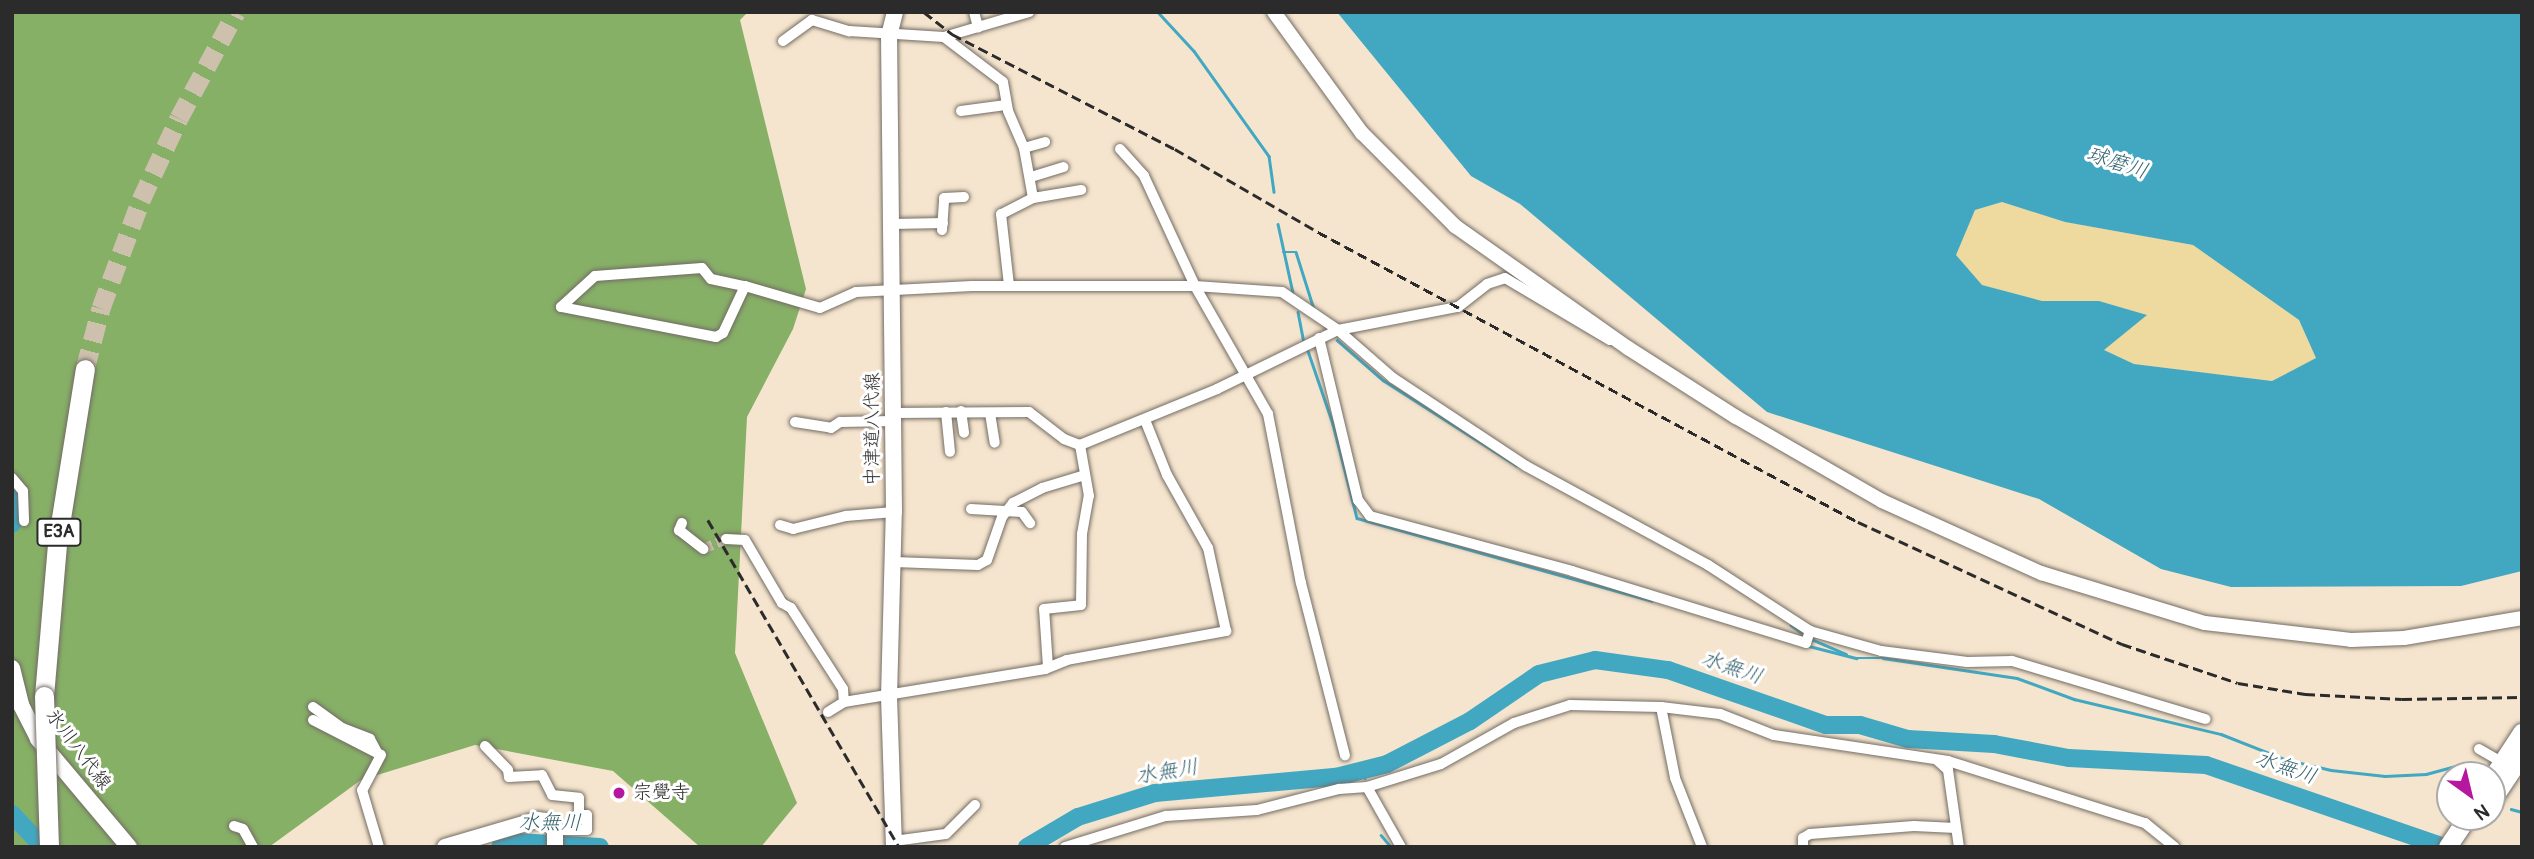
<!DOCTYPE html>
<meta charset="utf-8">
<style>
body{margin:0}
#map{position:relative;width:2534px;height:859px;overflow:hidden;background:#f6e5ce;font-family:Pangolin,"Klee One",sans-serif}
div>[style]{position:absolute}
[style*='--x']{left:calc(var(--x)*1px);top:calc(var(--y)*1px);width:calc(var(--w)*1px);rotate:calc(var(--a)*1deg)}
.forest>*{inset:0;background:#87b067}
.sand>*{inset:0;background:#eeda9e}
.water>*{inset:0;background:#42a8c2}
.stream>*{height:2.5px;margin:-1.25px;padding:0 1.25px;transform-origin:1.25px;border-radius:1.25px;background:#42a8c2}
.river>*{height:18px;margin:-9px;padding:0 9px;transform-origin:9px;border-radius:9px;background:#42a8c2}
.minor-tunnel>*{height:10px;margin-top:-5px;transform-origin:0;background:repeating-linear-gradient(90deg,#cdc0ad 0 10px,transparent 0 15px)}
.motorway-tunnel>*{height:19px;margin-top:-9.5px;transform-origin:0;background:repeating-linear-gradient(90deg,#cdc0ad 0 19px,transparent 0 29px)}
.roads{filter:drop-shadow(0 0 2px #726c64) drop-shadow(0 0 2px #726c64)}
.minor>*{height:10px;margin:-5px;padding:0 5px;transform-origin:5px;border-radius:5px;background:#fff}
.tertiary>*{height:14px;margin:-7px;padding:0 7px;transform-origin:7px;border-radius:7px;background:#fff}
.secondary>*{height:16px;margin:-8px;padding:0 8px;transform-origin:8px;border-radius:8px;background:#fff}
.trunk>*{height:18px;margin:-9px;padding:0 9px;transform-origin:9px;border-radius:9px;background:#fff}
.motorway>*{height:19px;margin:-9.5px;padding:0 9.5px;transform-origin:9.5px;border-radius:9.5px;background:#fff}
.rail>*{height:2.5px;margin-top:-1.25px;transform-origin:0;background:repeating-linear-gradient(90deg,#2b2b2b 0 10px,transparent 0 15px)}
.bridges{filter:drop-shadow(0 0 2px #726c64) drop-shadow(0 0 2px #726c64)}
.motorway-bridge>*{height:19px;margin:-9.5px;padding:0 9.5px;transform-origin:9.5px;border-radius:9.5px;background:#fff}
.dots>*{width:19px;height:19px;translate:-50% -50%;box-sizing:border-box;border:4px solid #fff;border-radius:50%}
span{translate:-50% -50%;white-space:nowrap;text-align:center;line-height:1.15;-webkit-text-stroke:6px #fff;paint-order:stroke}
.shield-label span{padding:2px 5px;background:#fff;border:2px solid;border-radius:5px;-webkit-text-stroke-width:0}
.shield-label{font-size:18px;color:#2b2b2b;font-weight:700}
.street-label{font-size:19px;color:#2b2b2b}
.poi-label{font-size:19px;color:#2b2b2b}
.left{translate:0 -50%;text-align:left}
.water-label{font-size:21px;color:#35636f;font-style:italic}
.frame{position:absolute;inset:0;border:14px solid #2b2b2b;pointer-events:none}
.north{position:absolute;left:2436px;top:761px;width:70px;height:70px;box-sizing:border-box;background:#fff;border:2px solid #aaa;border-radius:50%;rotate:146deg;font-size:19px;font-weight:700;line-height:28px;text-align:center;color:#2b2b2b}
.north::after{content:'';display:block;margin:auto;width:24px;height:32px;background:#b5179e;clip-path:polygon(50% 0,100% 100%,50% 72%,0 100%)}
</style>
<div id="map">
<div class="forest">
<i style="clip-path:polygon(12px 12px,748px 12px,740px 20px,806px 289px,793px 329px,747px 417px,735px 653px,797px 803px,761px 847px,700px 847px,613px 771px,475px 745px,361px 780px,269px 847px,12px 847px)"></i>
</div>
<div class="sand">
<i style="clip-path:polygon(2002px 202px,2065px 222px,2193px 245px,2299px 320px,2317px 358px,2272px 381px,2134px 364px,2103px 350px,2146px 315px,2099px 301px,2042px 301px,1981px 285px,1955px 255px,1975px 210px)"></i>
</div>
<div class="water">
<i style="clip-path:polygon(evenodd,1337px 12px,2522px 12px,2522px 571px,2461px 586px,2231px 587px,2161px 569px,2039px 499px,1767px 412px,1520px 204px,1471px 176px,1337px 12px,2002px 202px,2065px 222px,2193px 245px,2299px 320px,2316px 358px,2272px 381px,2134px 364px,2104px 350px,2147px 315px,2099px 301px,2042px 301px,1982px 285px,1956px 255px,1975px 210px,2002px 202px)"></i>
</div>
<div class="stream">
<i style="--x:1158;--y:12;--w:53;--a:47.3"></i>
<i style="--x:1194;--y:51;--w:129;--a:54.5"></i>
<i style="--x:1269;--y:156;--w:36;--a:82"></i>
<i style="--x:1278;--y:224;--w:71;--a:77.7"></i>
<i style="--x:1283;--y:252;--w:13;--a:0"></i>
<i style="--x:1296;--y:252;--w:60;--a:72.5"></i>
<i style="--x:1298;--y:312;--w:31;--a:79"></i>
<i style="--x:1337;--y:340;--w:61;--a:41"></i>
<i style="--x:1383;--y:380;--w:158;--a:32.6"></i>
<i style="--x:1307;--y:348;--w:80;--a:71.1"></i>
<i style="--x:1333;--y:424;--w:97;--a:75.7"></i>
<i style="--x:1357;--y:518;--w:306;--a:15.7"></i>
<i style="--x:1791;--y:625;--w:17;--a:36"></i>
<i style="--x:1811;--y:639;--w:38;--a:23"></i>
<i style="--x:1809;--y:646;--w:49;--a:14.3"></i>
<i style="--x:1856;--y:658;--w:27;--a:0"></i>
<i style="--x:1883;--y:658;--w:135;--a:8.5"></i>
<i style="--x:2017;--y:678;--w:61;--a:20.2"></i>
<i style="--x:2074;--y:699;--w:151;--a:13.4"></i>
<i style="--x:2221;--y:734;--w:68;--a:21.6"></i>
<i style="--x:2284;--y:759;--w:48;--a:13.2"></i>
<i style="--x:2331;--y:770;--w:54;--a:6.3"></i>
<i style="--x:2385;--y:776;--w:41;--a:-2.8"></i>
<i style="--x:2426;--y:774;--w:35;--a:-15"></i>
<i style="--x:2460;--y:765;--w:9;--a:41"></i>
<i style="--x:1364;--y:771;--w:7;--a:82"></i>
<i style="--x:2511;--y:809;--w:11;--a:15"></i>
<i style="--x:1381;--y:835;--w:16;--a:50"></i>
</div>
<div class="river">
<i style="--x:12;--y:491;--w:22;--a:77"></i>
<i style="--x:17;--y:512;--w:13;--a:113"></i>
<i style="--x:12;--y:814;--w:45;--a:46.8"></i>
<i style="--x:500;--y:847;--w:19;--a:-16"></i>
<i style="--x:518;--y:842;--w:82;--a:3.5"></i>
<i style="--x:1027;--y:847;--w:59;--a:-30.5"></i>
<i style="--x:1078;--y:817;--w:81;--a:-17.3"></i>
<i style="--x:1155;--y:793;--w:182;--a:-5.1"></i>
<i style="--x:1336;--y:777;--w:53;--a:-14.3"></i>
<i style="--x:1387;--y:764;--w:93;--a:-27.4"></i>
<i style="--x:1470;--y:721;--w:83;--a:-34.3"></i>
<i style="--x:1539;--y:674;--w:58;--a:-14"></i>
<i style="--x:1595;--y:660;--w:74;--a:7.8"></i>
<i style="--x:1668;--y:670;--w:167;--a:19.2"></i>
<i style="--x:1826;--y:725;--w:34;--a:0"></i>
<i style="--x:1860;--y:725;--w:50;--a:16.3"></i>
<i style="--x:1908;--y:739;--w:86;--a:3.3"></i>
<i style="--x:1994;--y:744;--w:76;--a:10.6"></i>
<i style="--x:2069;--y:758;--w:137;--a:2.9"></i>
<i style="--x:2206;--y:765;--w:252;--a:19"></i>
</div>
<div class="minor-tunnel">
<i style="--x:703;--y:549;--w:25;--a:-23"></i>
</div>
<div class="motorway-tunnel">
<i style="--x:85;--y:369;--w:63;--a:-75.3"></i>
<i style="--x:101;--y:308;--w:115;--a:-69.7"></i>
<i style="--x:141;--y:200;--w:90;--a:-65.1"></i>
<i style="--x:179;--y:118;--w:120;--a:-61.7"></i>
</div>
<div class="roads">
<div class="minor">
<i style="--x:974;--y:12;--w:16;--a:75"></i>
<i style="--x:944;--y:37;--w:74;--a:37.3"></i>
<i style="--x:1003;--y:82;--w:29;--a:80"></i>
<i style="--x:1008;--y:111;--w:40;--a:66.6"></i>
<i style="--x:1024;--y:148;--w:51;--a:79.8"></i>
<i style="--x:1033;--y:198;--w:36;--a:153"></i>
<i style="--x:1001;--y:214;--w:71;--a:83.6"></i>
<i style="--x:783;--y:41;--w:36;--a:-36"></i>
<i style="--x:812;--y:20;--w:39;--a:17"></i>
<i style="--x:849;--y:31;--w:95;--a:3.6"></i>
<i style="--x:944;--y:37;--w:89;--a:-16.4"></i>
<i style="--x:961;--y:111;--w:45;--a:-7.6"></i>
<i style="--x:1024;--y:148;--w:22;--a:-16"></i>
<i style="--x:1120;--y:149;--w:36;--a:48"></i>
<i style="--x:1144;--y:176;--w:121;--a:65.1"></i>
<i style="--x:1195;--y:286;--w:147;--a:60.3"></i>
<i style="--x:1268;--y:414;--w:172;--a:79"></i>
<i style="--x:1301;--y:583;--w:178;--a:75.7"></i>
<i style="--x:1031;--y:177;--w:34;--a:-17"></i>
<i style="--x:1033;--y:198;--w:49;--a:-9.5"></i>
<i style="--x:892;--y:224;--w:51;--a:-1.1"></i>
<i style="--x:942;--y:230;--w:32;--a:-86"></i>
<i style="--x:944;--y:198;--w:20;--a:-3"></i>
<i style="--x:745;--y:286;--w:52;--a:115.1"></i>
<i style="--x:723;--y:333;--w:8;--a:150"></i>
<i style="--x:716;--y:337;--w:158;--a:-169"></i>
<i style="--x:561;--y:307;--w:46;--a:-42.4"></i>
<i style="--x:595;--y:276;--w:107;--a:-4.3"></i>
<i style="--x:702;--y:268;--w:14;--a:51"></i>
<i style="--x:711;--y:279;--w:35;--a:12"></i>
<i style="--x:745;--y:286;--w:78;--a:16.3"></i>
<i style="--x:820;--y:308;--w:39;--a:-24"></i>
<i style="--x:856;--y:292;--w:116;--a:-3"></i>
<i style="--x:972;--y:286;--w:223;--a:0"></i>
<i style="--x:1195;--y:286;--w:87;--a:3.9"></i>
<i style="--x:1282;--y:292;--w:68;--a:34.2"></i>
<i style="--x:1338;--y:330;--w:73;--a:41.1"></i>
<i style="--x:1393;--y:378;--w:159;--a:33.5"></i>
<i style="--x:1526;--y:466;--w:207;--a:28.5"></i>
<i style="--x:1708;--y:565;--w:121;--a:32.9"></i>
<i style="--x:1810;--y:631;--w:74;--a:15.7"></i>
<i style="--x:1881;--y:651;--w:87;--a:7.3"></i>
<i style="--x:1967;--y:662;--w:45;--a:-1.3"></i>
<i style="--x:2012;--y:661;--w:202;--a:16.7"></i>
<i style="--x:1319;--y:338;--w:167;--a:76.5"></i>
<i style="--x:1358;--y:500;--w:20;--a:53"></i>
<i style="--x:1370;--y:516;--w:209;--a:15.2"></i>
<i style="--x:1572;--y:571;--w:245;--a:17.1"></i>
<i style="--x:1806;--y:643;--w:13;--a:-72"></i>
<i style="--x:961;--y:411;--w:22;--a:82"></i>
<i style="--x:946;--y:412;--w:40;--a:84.3"></i>
<i style="--x:894;--y:413;--w:135;--a:-0.4"></i>
<i style="--x:1029;--y:412;--w:44;--a:37.6"></i>
<i style="--x:1064;--y:439;--w:17;--a:21"></i>
<i style="--x:1080;--y:445;--w:148;--a:-22.2"></i>
<i style="--x:1217;--y:389;--w:135;--a:-26"></i>
<i style="--x:1338;--y:330;--w:122;--a:-10.9"></i>
<i style="--x:1458;--y:307;--w:37;--a:-38"></i>
<i style="--x:1487;--y:284;--w:19;--a:-18"></i>
<i style="--x:1505;--y:278;--w:122;--a:30.6"></i>
<i style="--x:990;--y:413;--w:30;--a:81"></i>
<i style="--x:795;--y:422;--w:36;--a:9"></i>
<i style="--x:831;--y:428;--w:11;--a:-34"></i>
<i style="--x:840;--y:422;--w:53;--a:-1.1"></i>
<i style="--x:12;--y:478;--w:17;--a:50"></i>
<i style="--x:23;--y:491;--w:30;--a:88"></i>
<i style="--x:971;--y:509;--w:51;--a:3.4"></i>
<i style="--x:1022;--y:512;--w:14;--a:54"></i>
<i style="--x:682;--y:523;--w:8;--a:113"></i>
<i style="--x:679;--y:530;--w:31;--a:38"></i>
<i style="--x:780;--y:525;--w:14;--a:17"></i>
<i style="--x:793;--y:529;--w:55;--a:-13.8"></i>
<i style="--x:846;--y:516;--w:48;--a:-4.8"></i>
<i style="--x:726;--y:539;--w:19;--a:3"></i>
<i style="--x:745;--y:540;--w:73;--a:59.6"></i>
<i style="--x:782;--y:603;--w:10;--a:29"></i>
<i style="--x:791;--y:608;--w:96;--a:57.3"></i>
<i style="--x:843;--y:689;--w:13;--a:86"></i>
<i style="--x:894;--y:562;--w:84;--a:2"></i>
<i style="--x:978;--y:565;--w:10;--a:-29"></i>
<i style="--x:987;--y:560;--w:46;--a:-70.8"></i>
<i style="--x:1002;--y:517;--w:18;--a:-52"></i>
<i style="--x:1013;--y:503;--w:33;--a:-27"></i>
<i style="--x:1042;--y:488;--w:45;--a:-16.8"></i>
<i style="--x:1048;--y:667;--w:58;--a:-93.9"></i>
<i style="--x:1044;--y:609;--w:37;--a:-6"></i>
<i style="--x:1081;--y:605;--w:71;--a:-89.2"></i>
<i style="--x:1082;--y:534;--w:39;--a:-80"></i>
<i style="--x:1089;--y:496;--w:52;--a:-100"></i>
<i style="--x:313;--y:707;--w:36;--a:36"></i>
<i style="--x:342;--y:728;--w:30;--a:21"></i>
<i style="--x:370;--y:739;--w:17;--a:62"></i>
<i style="--x:1661;--y:707;--w:72;--a:78.8"></i>
<i style="--x:1675;--y:778;--w:74;--a:68.6"></i>
<i style="--x:828;--y:712;--w:19;--a:-32"></i>
<i style="--x:844;--y:702;--w:204;--a:-9.3"></i>
<i style="--x:1045;--y:669;--w:24;--a:-22"></i>
<i style="--x:1067;--y:660;--w:162;--a:-10.3"></i>
<i style="--x:1226;--y:631;--w:85;--a:-102.2"></i>
<i style="--x:1208;--y:548;--w:84;--a:-119.3"></i>
<i style="--x:1167;--y:475;--w:59;--a:-111.8"></i>
<i style="--x:313;--y:720;--w:76;--a:27.2"></i>
<i style="--x:381;--y:755;--w:40;--a:118"></i>
<i style="--x:362;--y:790;--w:59;--a:73.4"></i>
<i style="--x:485;--y:746;--w:33;--a:46"></i>
<i style="--x:508;--y:770;--w:7;--a:82"></i>
<i style="--x:509;--y:777;--w:33;--a:-3"></i>
<i style="--x:542;--y:775;--w:22;--a:63"></i>
<i style="--x:552;--y:795;--w:27;--a:6"></i>
<i style="--x:579;--y:798;--w:17;--a:90"></i>
<i style="--x:579;--y:815;--w:8;--a:0"></i>
<i style="--x:587;--y:815;--w:15;--a:90"></i>
<i style="--x:587;--y:830;--w:32;--a:180"></i>
<i style="--x:2479;--y:749;--w:28;--a:30"></i>
<i style="--x:1937;--y:760;--w:15;--a:42"></i>
<i style="--x:1948;--y:770;--w:78;--a:81.9"></i>
<i style="--x:1367;--y:787;--w:69;--a:60.5"></i>
<i style="--x:234;--y:826;--w:9;--a:18"></i>
<i style="--x:243;--y:829;--w:21;--a:61"></i>
<i style="--x:894;--y:841;--w:52;--a:-7.7"></i>
<i style="--x:946;--y:834;--w:41;--a:-45"></i>
<i style="--x:1065;--y:847;--w:106;--a:-17.1"></i>
<i style="--x:1166;--y:816;--w:91;--a:-3.8"></i>
<i style="--x:1257;--y:810;--w:85;--a:-14.4"></i>
<i style="--x:1339;--y:789;--w:28;--a:-4"></i>
<i style="--x:1367;--y:787;--w:77;--a:-17.3"></i>
<i style="--x:1441;--y:764;--w:84;--a:-29.3"></i>
<i style="--x:1514;--y:723;--w:59;--a:-17.8"></i>
<i style="--x:1570;--y:705;--w:91;--a:1.3"></i>
<i style="--x:1661;--y:707;--w:59;--a:6.8"></i>
<i style="--x:1720;--y:714;--w:58;--a:21.3"></i>
<i style="--x:1774;--y:735;--w:176;--a:8.5"></i>
<i style="--x:1948;--y:761;--w:207;--a:17.5"></i>
<i style="--x:2145;--y:823;--w:38;--a:39"></i>
<i style="--x:1803;--y:847;--w:9;--a:-90"></i>
<i style="--x:1803;--y:838;--w:8;--a:-30"></i>
<i style="--x:1810;--y:834;--w:104;--a:-4.4"></i>
<i style="--x:1914;--y:826;--w:42;--a:2.7"></i>
</div>
<div class="tertiary">
<i style="--x:1274;--y:12;--w:150;--a:54"></i>
<i style="--x:1362;--y:133;--w:132;--a:45"></i>
<i style="--x:1455;--y:226;--w:212;--a:35.2"></i>
<i style="--x:1628;--y:348;--w:128;--a:32.6"></i>
<i style="--x:1736;--y:417;--w:168;--a:29.9"></i>
<i style="--x:1882;--y:501;--w:175;--a:24.4"></i>
<i style="--x:2041;--y:573;--w:171;--a:17"></i>
<i style="--x:2205;--y:623;--w:147;--a:6.6"></i>
<i style="--x:2351;--y:640;--w:53;--a:-2.2"></i>
<i style="--x:2404;--y:638;--w:120;--a:-9.6"></i>
</div>
<div class="secondary">
<i style="--x:12;--y:668;--w:38;--a:76"></i>
<i style="--x:21;--y:705;--w:38;--a:63"></i>
<i style="--x:38;--y:739;--w:141;--a:49.9"></i>
<i style="--x:445;--y:847;--w:96;--a:-16.4"></i>
<i style="--x:537;--y:820;--w:9;--a:6"></i>
<i style="--x:546;--y:821;--w:13;--a:45"></i>
<i style="--x:555;--y:830;--w:17;--a:90"></i>
<i style="--x:894;--y:847;--w:150;--a:-91.9"></i>
<i style="--x:889;--y:697;--w:185;--a:-88.5"></i>
<i style="--x:894;--y:512;--w:476;--a:-90.6"></i>
<i style="--x:889;--y:36;--w:25;--a:-76"></i>
</div>
<div class="trunk">
<i style="--x:2492;--y:779;--w:55;--a:-56.9"></i>
<i style="--x:2492;--y:801;--w:54;--a:-56.3"></i>
<i style="--x:2448;--y:847;--w:36;--a:-56"></i>
</div>
<div class="motorway">
<i style="--x:44;--y:696;--w:154;--a:-85.1"></i>
<i style="--x:57;--y:543;--w:176;--a:-80.9"></i>
</div>
</div>
<div class="rail">
<i style="--x:924;--y:12;--w:36;--a:38"></i>
<i style="--x:952;--y:34;--w:251;--a:27.3"></i>
<i style="--x:1175;--y:149;--w:165;--a:30.1"></i>
<i style="--x:1318;--y:232;--w:613;--a:28.24"></i>
<i style="--x:1858;--y:522;--w:291;--a:24.8"></i>
<i style="--x:2122;--y:644;--w:122;--a:18.6"></i>
<i style="--x:2238;--y:683;--w:68;--a:9.3"></i>
<i style="--x:2305;--y:694;--w:97;--a:3"></i>
<i style="--x:2402;--y:699;--w:120;--a:-1"></i>
<i style="--x:708;--y:520;--w:379;--a:59.7"></i>
</div>
<div class="bridges">
<div class="motorway-bridge">
<i style="--x:44;--y:696;--w:151;--a:88.1"></i>
</div>
</div>
<div class="dots">
<i style="left:619px;top:793px;background:#b5179e"></i>
</div>
<div class="shield-label">
<span style="left:59px;top:532px">E3A</span>
</div>
<div class="street-label">
<span style="left:873px;top:429px;rotate:-90deg">中津道八代線</span>
<span style="left:78px;top:750px;rotate:53deg">氷川八代線</span>
</div>
<div class="poi-label">
<span class="left" style="left:633px;top:793px">宗覺寺</span>
</div>
<div class="water-label">
<span style="left:2117px;top:163px;rotate:18deg">球磨川</span>
<span style="left:1732px;top:668px;rotate:19deg">水無川</span>
<span style="left:2286px;top:768px;rotate:19deg">水無川</span>
<span style="left:1167px;top:772px;rotate:-9deg">水無川</span>
<span style="left:550px;top:823px;rotate:1deg">水無川</span>
</div>
<div class="frame"></div>
<div class="north">N</div>
</div>
